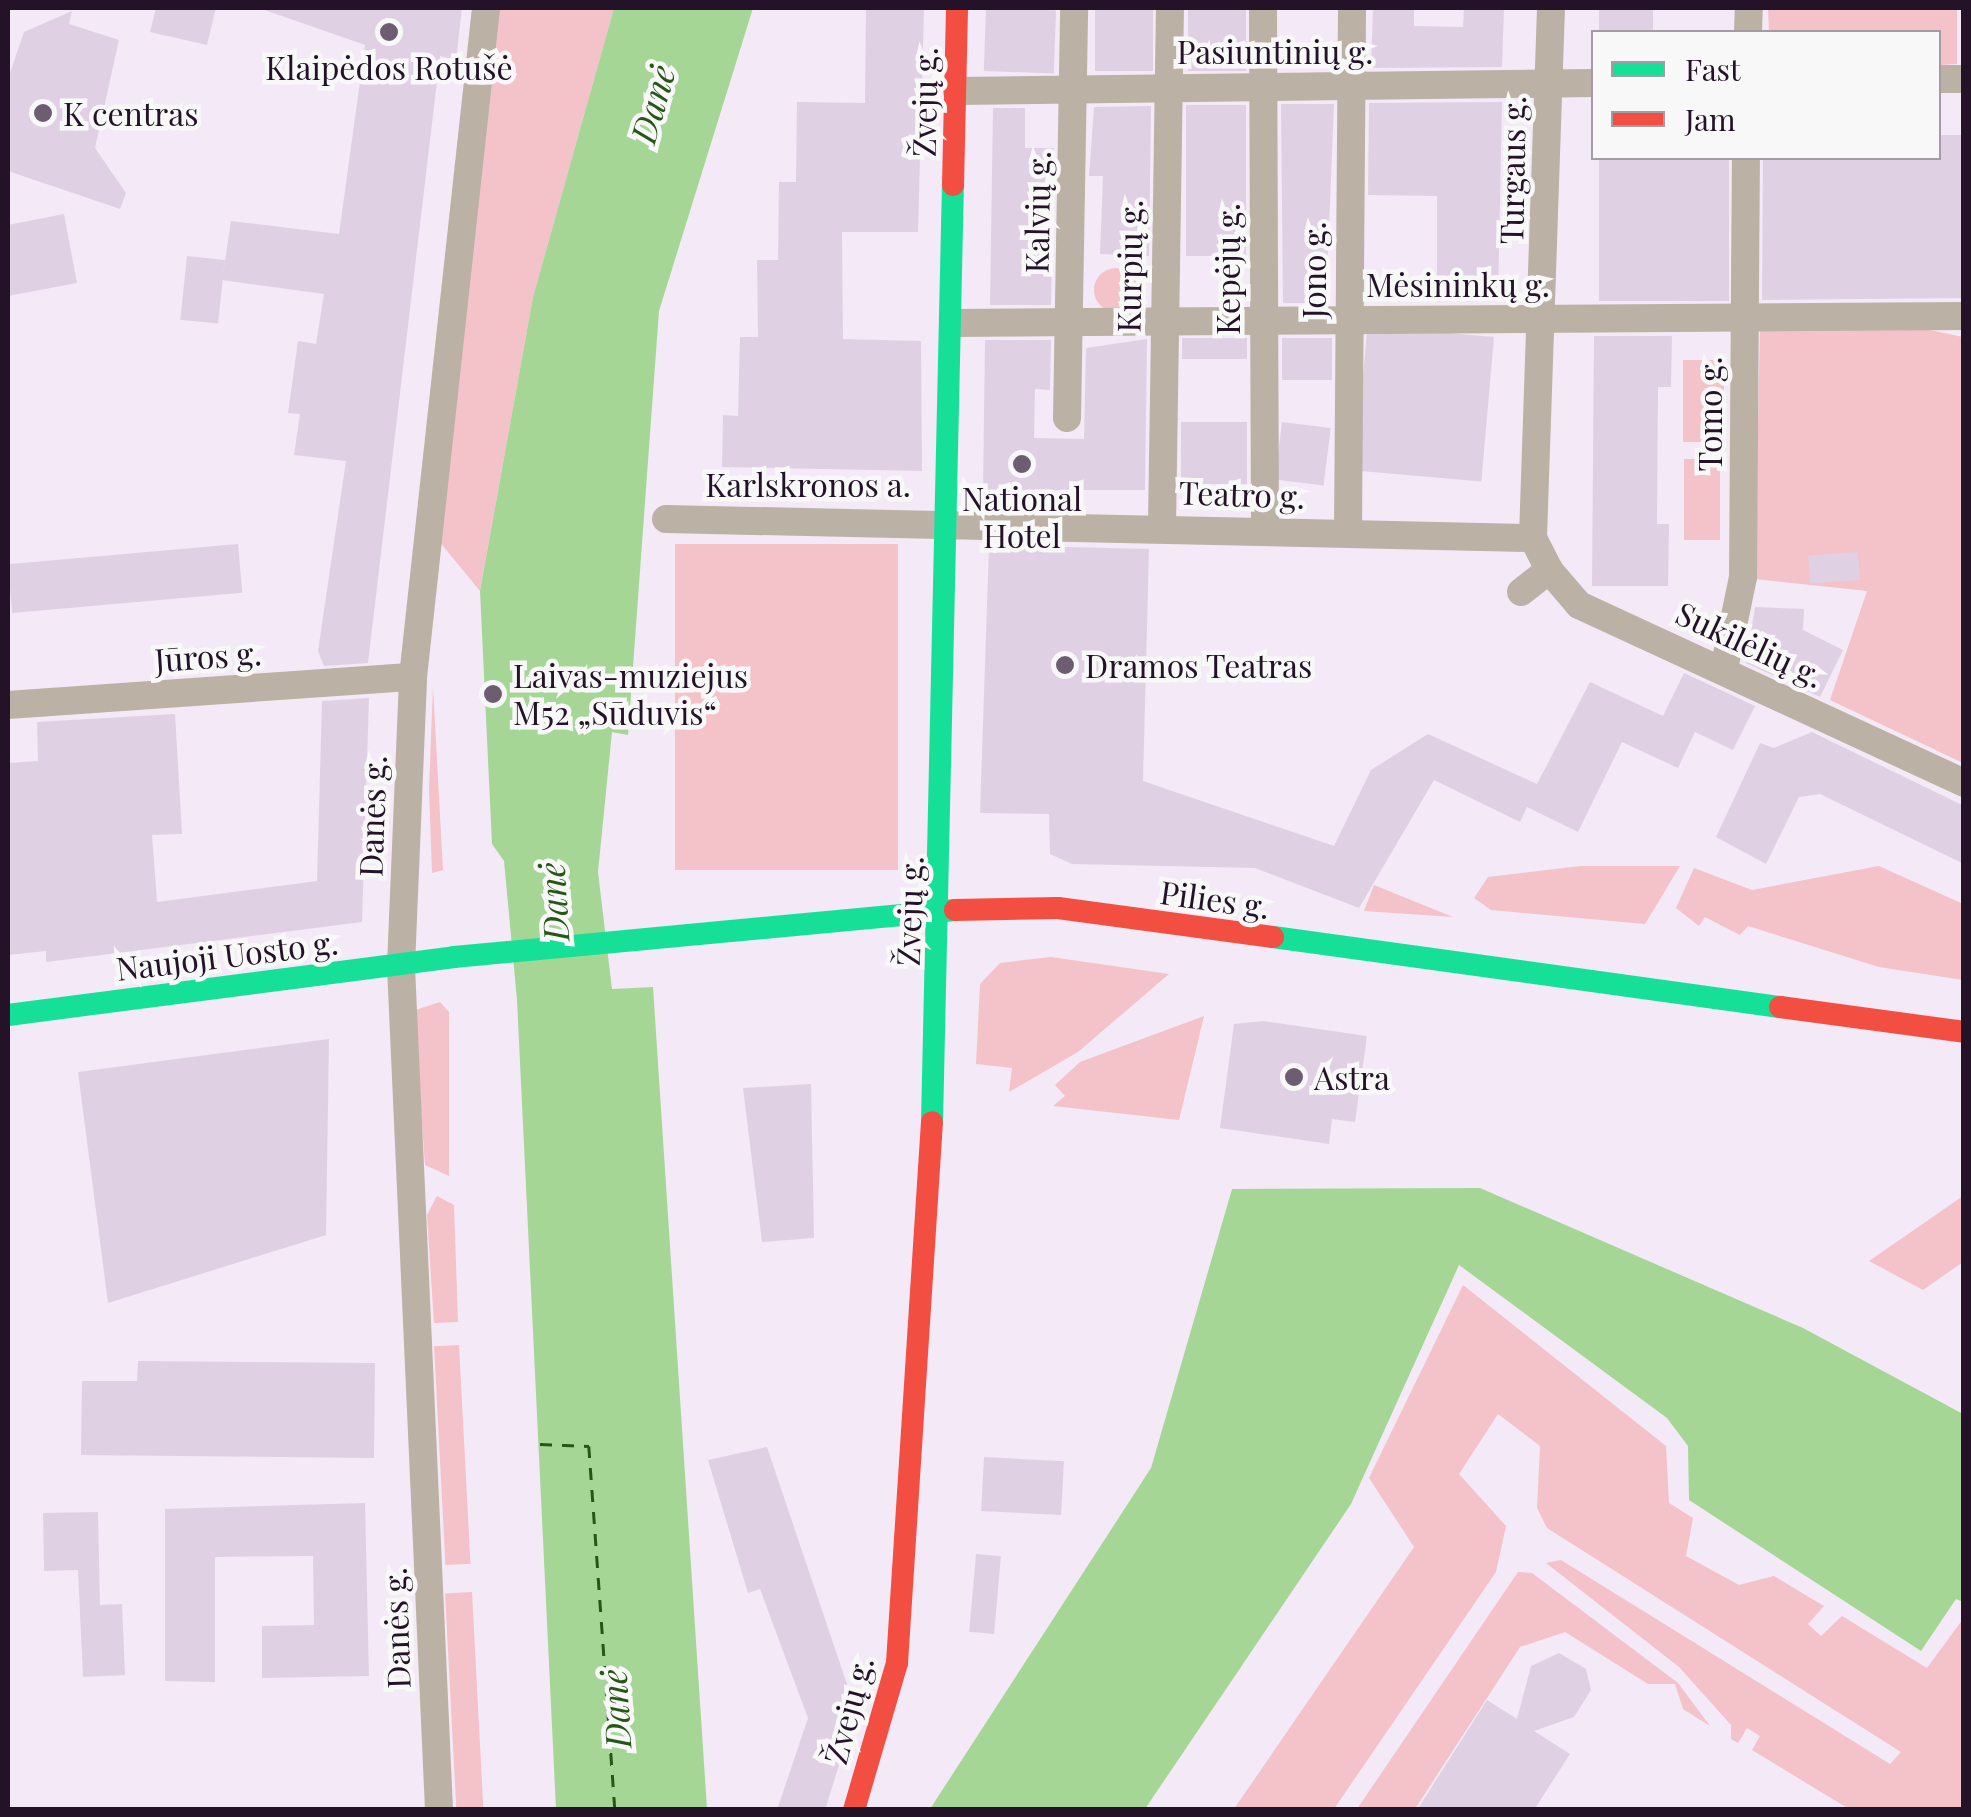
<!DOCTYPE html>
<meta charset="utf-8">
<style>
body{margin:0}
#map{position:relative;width:1971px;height:1817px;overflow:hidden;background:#f4e9f6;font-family:"Playfair Display",serif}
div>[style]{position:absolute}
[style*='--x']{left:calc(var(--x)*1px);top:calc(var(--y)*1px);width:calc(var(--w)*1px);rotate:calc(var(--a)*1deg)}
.green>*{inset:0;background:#f4c2c9;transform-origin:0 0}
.round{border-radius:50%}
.water>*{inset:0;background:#a5d696}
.ferry>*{height:2.5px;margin-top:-1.25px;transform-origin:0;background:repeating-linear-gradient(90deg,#275717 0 12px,transparent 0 22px)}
.building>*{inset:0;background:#dfd1e3;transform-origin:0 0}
.street>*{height:28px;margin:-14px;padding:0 14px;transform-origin:14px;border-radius:14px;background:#bbb1a5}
.fast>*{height:22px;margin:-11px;padding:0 11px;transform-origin:11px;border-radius:11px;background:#16e098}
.jam>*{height:22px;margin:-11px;padding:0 11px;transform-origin:11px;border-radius:11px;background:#f24e42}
.dots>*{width:28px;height:28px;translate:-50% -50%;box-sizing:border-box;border:5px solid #f8f8f8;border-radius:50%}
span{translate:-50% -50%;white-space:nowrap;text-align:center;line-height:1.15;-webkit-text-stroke:9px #f8f8f8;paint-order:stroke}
.street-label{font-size:32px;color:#231228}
.poi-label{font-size:32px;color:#231228}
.left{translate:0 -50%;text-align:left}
.water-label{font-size:35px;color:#275717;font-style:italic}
.frame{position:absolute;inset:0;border:10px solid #231228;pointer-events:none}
.legend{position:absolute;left:1591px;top:30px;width:350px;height:130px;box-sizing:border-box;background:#f8f8f8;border:2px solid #a39ca5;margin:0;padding:12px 18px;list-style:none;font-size:30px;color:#231228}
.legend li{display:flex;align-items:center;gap:20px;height:50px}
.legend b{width:50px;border:2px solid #a39ca5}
</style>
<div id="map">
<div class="green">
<i style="clip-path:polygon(486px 8px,614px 8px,533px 297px,480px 591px,429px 529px)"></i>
<i style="clip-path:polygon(1768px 8px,1957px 8px,1957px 64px,1939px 65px,1938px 32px,1769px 32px)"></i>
<i class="round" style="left:1094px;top:268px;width:44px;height:44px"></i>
<i style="clip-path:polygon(1910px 326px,1963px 337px,1963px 763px,1830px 700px,1867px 591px,1755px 579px,1760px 327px)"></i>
<i style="left:1683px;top:360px;width:41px;height:82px"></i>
<i style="left:1684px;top:459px;width:36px;height:81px"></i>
<i style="left:898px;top:544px;width:326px;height:223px;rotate:90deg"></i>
<i style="clip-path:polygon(433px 687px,443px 870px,432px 873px,429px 789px)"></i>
<i style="clip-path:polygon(1580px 866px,1680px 866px,1645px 924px,1491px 910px,1474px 898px,1488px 877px)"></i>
<i style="clip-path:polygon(1879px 866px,1963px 904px,1963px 980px,1879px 967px,1748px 926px,1740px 935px,1705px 917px,1699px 926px,1676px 908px,1694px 868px,1752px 890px)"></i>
<i style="clip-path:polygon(1374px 885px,1453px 917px,1364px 911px)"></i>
<i style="clip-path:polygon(1051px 957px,1169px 974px,1078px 1052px,1009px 1092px,1012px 1068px,976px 1064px,980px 984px,1000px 963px)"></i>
<i style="clip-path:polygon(440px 1002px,449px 1012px,449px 1176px,425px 1165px,416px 1040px,415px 1010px)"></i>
<i style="clip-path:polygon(1204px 1016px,1179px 1120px,1053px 1106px,1065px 1096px,1055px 1085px,1080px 1062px)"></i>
<i style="clip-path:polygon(437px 1196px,454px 1205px,458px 1322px,434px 1323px,427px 1215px)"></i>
<i style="clip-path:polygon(1963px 1196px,1963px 1262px,1923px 1290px,1869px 1261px)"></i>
<i style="clip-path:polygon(1463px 1285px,1666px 1446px,1669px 1503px,1693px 1518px,1686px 1556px,1739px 1585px,1774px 1576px,1824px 1606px,1808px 1624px,1821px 1636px,1842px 1616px,1927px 1668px,1963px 1619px,1963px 1809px,1849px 1809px,1752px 1750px,1760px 1736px,1747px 1728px,1738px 1743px,1731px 1739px,1731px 1725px,1679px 1667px,1546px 1563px,1561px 1560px,1890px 1764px,1901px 1752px,1547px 1528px,1537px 1508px,1540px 1446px,1498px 1414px,1459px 1474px,1506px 1526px,1496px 1572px,1334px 1809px,1234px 1809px,1414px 1547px,1369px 1478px)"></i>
<i style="left:459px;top:1345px;width:219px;height:25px;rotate:87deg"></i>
<i style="clip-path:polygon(1518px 1572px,1532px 1573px,1678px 1683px,1710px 1726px,1683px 1709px,1675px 1684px,1648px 1684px,1565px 1632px,1520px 1647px,1415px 1809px,1357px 1809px)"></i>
<i style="left:472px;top:1592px;width:216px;height:27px;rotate:87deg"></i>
</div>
<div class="water">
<i style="clip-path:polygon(614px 8px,753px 8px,659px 311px,628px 735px,612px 732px,598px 872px,612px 989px,653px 987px,707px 1809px,556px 1809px,517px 1000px,504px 861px,492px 844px,480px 591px,533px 297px)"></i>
<i style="clip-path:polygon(1480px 1188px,1803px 1328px,1963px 1414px,1963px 1602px,1956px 1599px,1921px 1651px,1689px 1500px,1688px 1446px,1667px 1418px,1459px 1265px,1351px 1504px,1145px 1809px,930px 1809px,1151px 1468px,1232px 1189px)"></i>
</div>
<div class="ferry">
<i style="--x:540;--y:1444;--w:49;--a:2.3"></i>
<i style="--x:589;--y:1446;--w:365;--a:85.9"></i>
</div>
<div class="building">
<i style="clip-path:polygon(156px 8px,216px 8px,207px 45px,150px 32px)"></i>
<i style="clip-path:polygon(259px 8px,462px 8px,456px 60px,440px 56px,368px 663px,324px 666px,318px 651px,346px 461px,294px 455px,300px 414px,288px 413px,298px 341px,316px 344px,324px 294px,222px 280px,231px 221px,339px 234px,365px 45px)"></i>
<i style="clip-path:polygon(866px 8px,924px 8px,918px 232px,842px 232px,843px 339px,921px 341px,922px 471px,722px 467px,723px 415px,738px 416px,740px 337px,758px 337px,757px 260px,778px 260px,779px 182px,796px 182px,797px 102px,865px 103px)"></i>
<i style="left:986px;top:8px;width:70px;height:63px;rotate:2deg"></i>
<i style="left:1095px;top:8px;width:58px;height:63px"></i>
<i style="left:1188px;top:8px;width:58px;height:63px"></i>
<i style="clip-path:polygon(1373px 8px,1414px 8px,1414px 26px,1463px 27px,1464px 8px,1504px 8px,1502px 67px,1371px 68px)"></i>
<i style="left:1599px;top:8px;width:54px;height:24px"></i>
<i style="clip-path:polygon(72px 11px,69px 24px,119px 40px,95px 148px,126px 193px,120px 209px,8px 171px,8px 79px,24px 32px)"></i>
<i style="clip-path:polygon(1502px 102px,1498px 302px,1437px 302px,1437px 196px,1368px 195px,1369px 103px)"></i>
<i style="clip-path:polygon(1281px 104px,1334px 104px,1326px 303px,1283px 303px)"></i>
<i style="left:1246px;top:105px;width:151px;height:60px;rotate:90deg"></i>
<i style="clip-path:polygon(1151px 106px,1149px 256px,1100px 254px,1103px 176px,1089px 176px,1094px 107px)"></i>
<i style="clip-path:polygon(993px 108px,1025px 108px,1025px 148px,1054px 148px,1051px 305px,990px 305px)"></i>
<i style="clip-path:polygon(1938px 135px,1964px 135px,1962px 298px,1762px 300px,1763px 158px,1938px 158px)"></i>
<i style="left:1599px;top:158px;width:130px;height:143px"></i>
<i style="clip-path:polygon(64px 214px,77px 283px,8px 296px,8px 225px)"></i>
<i style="left:187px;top:256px;width:38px;height:64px;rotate:6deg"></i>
<i style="clip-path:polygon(1594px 336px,1672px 336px,1671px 387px,1658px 387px,1657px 524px,1669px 524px,1668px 586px,1592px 586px)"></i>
<i style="left:1494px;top:337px;width:145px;height:127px;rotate:95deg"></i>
<i style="left:1247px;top:338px;width:21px;height:65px;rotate:90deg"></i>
<i style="left:1282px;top:338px;width:50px;height:42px"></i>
<i style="clip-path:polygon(1147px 339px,1145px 490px,983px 490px,985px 340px,1051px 340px,1050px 390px,1035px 389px,1034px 438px,1084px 439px,1086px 348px)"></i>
<i style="left:1247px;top:422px;width:62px;height:66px;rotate:90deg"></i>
<i style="left:1282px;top:422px;width:49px;height:58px;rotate:7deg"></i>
<i style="left:238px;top:544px;width:49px;height:231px;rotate:85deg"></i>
<i style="clip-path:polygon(989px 545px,1149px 549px,1143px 781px,1334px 846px,1371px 770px,1428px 734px,1537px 784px,1590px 682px,1663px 716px,1684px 673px,1755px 706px,1733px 750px,1695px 732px,1678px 768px,1622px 742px,1578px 832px,1527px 807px,1520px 822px,1434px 780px,1359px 908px,1255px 868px,1072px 864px,1050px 854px,1049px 814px,980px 813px)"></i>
<i style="left:1858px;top:552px;width:28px;height:50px;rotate:86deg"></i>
<i style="clip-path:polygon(1755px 607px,1804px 609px,1803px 630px,1843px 650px,1820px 697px,1746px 663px)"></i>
<i style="clip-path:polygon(369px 698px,362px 922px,46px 962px,46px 951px,8px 955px,8px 763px,38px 761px,37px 722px,175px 714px,182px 834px,152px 835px,157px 902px,317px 881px,322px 701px)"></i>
<i style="clip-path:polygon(1812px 732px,1964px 806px,1964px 864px,1820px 794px,1799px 797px,1766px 864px,1716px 837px,1760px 743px,1774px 748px)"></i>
<i style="clip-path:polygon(1263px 1021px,1367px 1036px,1355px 1122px,1332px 1119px,1329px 1144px,1220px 1128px,1234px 1024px)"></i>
<i style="clip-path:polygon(329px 1039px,326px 1235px,108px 1303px,78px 1072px)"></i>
<i style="clip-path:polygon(811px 1084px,814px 1238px,762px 1242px,743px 1088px)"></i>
<i style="clip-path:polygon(138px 1361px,375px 1363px,374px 1458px,81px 1455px,82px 1381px,137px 1381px)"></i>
<i style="clip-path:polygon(767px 1447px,856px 1711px,825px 1810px,777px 1810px,808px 1718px,760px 1589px,748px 1593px,708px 1460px)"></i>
<i style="left:984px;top:1457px;width:80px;height:54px;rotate:3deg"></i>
<i style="clip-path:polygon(365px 1503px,369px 1676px,262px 1678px,262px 1626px,314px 1625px,313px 1556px,215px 1557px,215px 1682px,165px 1681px,165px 1509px)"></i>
<i style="clip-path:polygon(98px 1512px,100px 1605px,122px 1604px,125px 1675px,83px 1677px,78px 1570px,44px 1571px,43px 1513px)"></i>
<i style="left:976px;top:1554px;width:25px;height:78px;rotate:5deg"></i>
<i style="clip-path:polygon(1559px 1653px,1586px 1669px,1591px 1690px,1574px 1717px,1534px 1731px,1570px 1754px,1534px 1810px,1417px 1810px,1487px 1700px,1517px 1719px,1531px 1666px)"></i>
</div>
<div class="street">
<i style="--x:1263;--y:8;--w:521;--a:89.78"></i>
<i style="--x:1551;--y:8;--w:530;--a:91.95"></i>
<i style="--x:1533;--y:538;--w:36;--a:63"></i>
<i style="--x:1549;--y:570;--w:46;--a:49.4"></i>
<i style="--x:1579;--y:605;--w:424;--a:24.8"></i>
<i style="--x:1748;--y:32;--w:24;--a:-88"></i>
<i style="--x:1938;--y:79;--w:26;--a:0"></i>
<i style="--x:957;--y:91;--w:637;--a:-0.72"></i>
<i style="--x:953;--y:323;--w:1011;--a:-0.4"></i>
<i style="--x:1067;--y:418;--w:410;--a:-89"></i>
<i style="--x:666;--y:519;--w:867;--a:1.26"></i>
<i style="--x:1162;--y:526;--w:518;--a:-89.12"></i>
<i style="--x:1348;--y:532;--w:524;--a:-89.56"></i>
<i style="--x:1521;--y:592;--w:36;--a:-38"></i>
<i style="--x:1724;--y:669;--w:94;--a:-78.3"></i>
<i style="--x:1743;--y:577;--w:419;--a:-89.6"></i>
<i style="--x:8;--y:705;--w:406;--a:-4"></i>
<i style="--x:439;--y:1810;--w:845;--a:-92.58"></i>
<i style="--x:401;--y:966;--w:289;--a:-87.6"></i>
<i style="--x:413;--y:677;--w:673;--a:-83.77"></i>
</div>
<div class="fast">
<i style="--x:1273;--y:937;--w:512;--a:7.86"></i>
<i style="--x:8;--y:1015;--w:450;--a:-7.4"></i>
<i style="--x:454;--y:957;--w:503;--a:-5.36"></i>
<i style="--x:932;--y:1122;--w:937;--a:-88.72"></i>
</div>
<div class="jam">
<i style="--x:953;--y:185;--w:177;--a:-88.7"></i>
<i style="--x:955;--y:910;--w:103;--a:-1.1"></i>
<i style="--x:1058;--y:908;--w:217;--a:7.7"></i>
<i style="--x:1780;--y:1007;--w:186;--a:7.7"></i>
<i style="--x:854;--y:1810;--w:153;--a:-73.7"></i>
<i style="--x:897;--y:1663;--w:542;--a:-86.3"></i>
</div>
<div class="dots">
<i style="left:389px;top:32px;background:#6c5d70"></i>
<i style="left:43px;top:113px;background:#6c5d70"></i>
<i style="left:1022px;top:464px;background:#6c5d70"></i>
<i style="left:1065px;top:665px;background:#6c5d70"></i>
<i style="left:493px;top:694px;background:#6c5d70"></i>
<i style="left:1294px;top:1077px;background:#6c5d70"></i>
</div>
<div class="street-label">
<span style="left:1275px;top:51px">Pasiuntinių g.</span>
<span style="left:924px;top:102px;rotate:-89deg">Žvejų g.</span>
<span style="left:1512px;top:170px;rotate:-89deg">Turgaus g.</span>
<span style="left:1037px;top:212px;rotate:-89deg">Kalvių g.</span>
<span style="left:1129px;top:266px;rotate:-89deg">Kurpių g.</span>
<span style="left:1227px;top:269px;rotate:-90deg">Kepėjų g.</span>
<span style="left:1313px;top:270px;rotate:-90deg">Jono g.</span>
<span style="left:1458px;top:284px">Mėsininkų g.</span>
<span style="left:1709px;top:414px;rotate:-90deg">Tomo g.</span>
<span style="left:808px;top:484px">Karlskronos a.</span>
<span style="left:1242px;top:494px;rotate:2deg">Teatro g.</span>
<span style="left:1750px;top:644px;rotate:25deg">Sukilėlių g.</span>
<span style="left:208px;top:656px;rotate:-4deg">Jūros g.</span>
<span style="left:372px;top:816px;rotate:-88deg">Danės g.</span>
<span style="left:1215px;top:899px;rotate:8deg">Pilies g.</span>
<span style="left:909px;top:911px;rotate:-88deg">Žvejų g.</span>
<span style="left:227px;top:955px;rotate:-7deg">Naujoji Uosto g.</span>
<span style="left:396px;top:1628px;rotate:-92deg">Danės g.</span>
<span style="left:848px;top:1710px;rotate:-75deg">Žvejų g.</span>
</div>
<div class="poi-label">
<span style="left:389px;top:67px">Klaipėdos Rotušė</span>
<span class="left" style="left:63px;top:113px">K centras</span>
<span style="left:1022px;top:517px">National<br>Hotel</span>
<span class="left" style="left:1085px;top:665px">Dramos Teatras</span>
<span class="left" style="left:513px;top:694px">Laivas-muziejus<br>M52 „Sūduvis“</span>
<span class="left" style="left:1314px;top:1077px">Astra</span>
</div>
<div class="water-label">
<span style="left:652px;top:104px;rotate:-74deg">Danė</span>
<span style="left:553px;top:902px;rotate:-94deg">Danė</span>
<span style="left:615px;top:1709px;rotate:-94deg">Danė</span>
</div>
<div class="frame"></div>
<ul class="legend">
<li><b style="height:12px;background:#16e098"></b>Fast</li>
<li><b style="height:12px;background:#f24e42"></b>Jam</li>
</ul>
</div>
